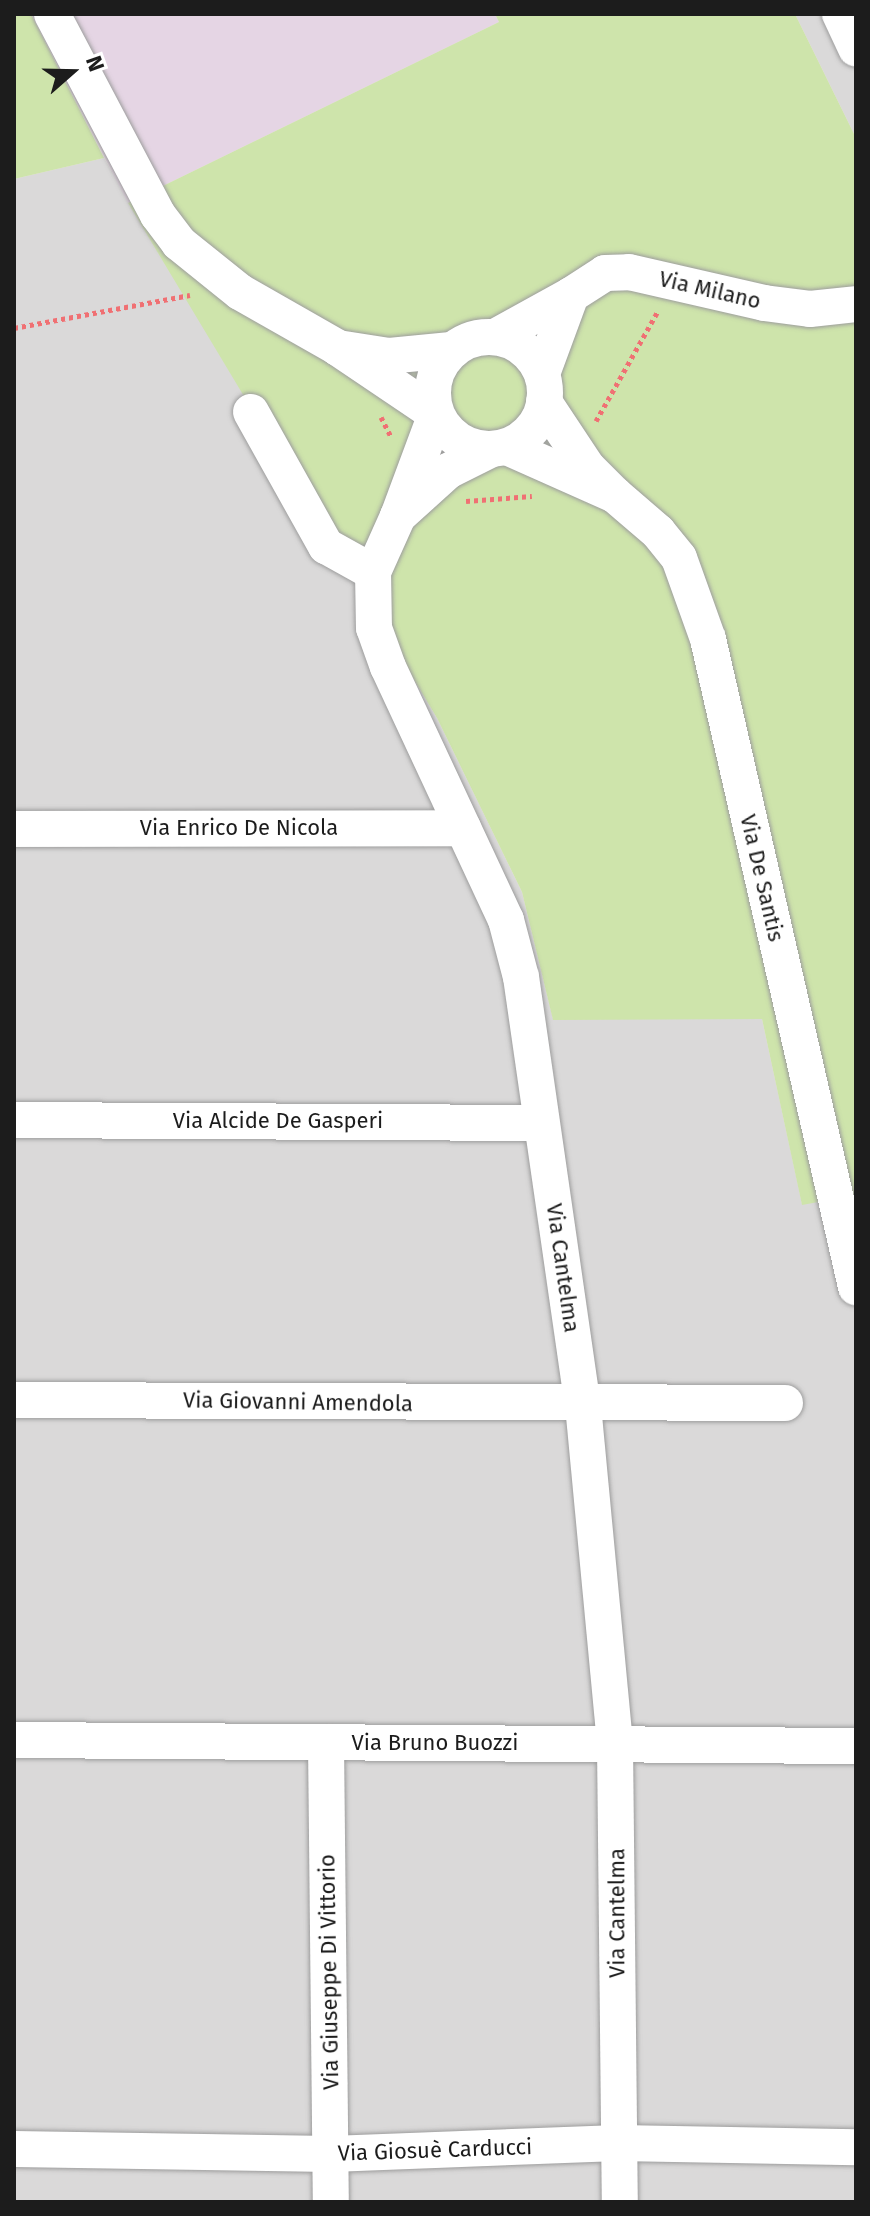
<!DOCTYPE html>
<meta charset="utf-8">
<style>
body{margin:0}
#map{position:relative;width:870px;height:2216px;overflow:hidden;background:#ede8e2;font-family:"Fira Sans",sans-serif}
div>[style]{position:absolute}
[style*='--x']{left:calc(var(--x)*1px);top:calc(var(--y)*1px);width:calc(var(--w)*1px);rotate:calc(var(--a)*1deg)}
.residential>*{inset:0;background:#dad9d9}
.industrial>*{inset:0;background:#e5d5e4}
.grass>*{inset:0;background:#cee4ab}
.path>*{height:5px;margin-top:-2.5px;transform-origin:0;background:repeating-linear-gradient(90deg,#f07073 0 4px,transparent 0 8px)}
.roads{filter:drop-shadow(0 0 2px #9d9d9d) drop-shadow(0 0 2px #9d9d9d)}
.minor>*{height:36px;margin:-18px;padding:0 18px;transform-origin:18px;border-radius:18px;background:#fff}
.minor>.ring{margin:-18px;padding:0;box-sizing:content-box;background:none;border:36px solid #fff;border-radius:50%}
span{translate:-50% -50%;white-space:nowrap;text-align:center;line-height:1.15;-webkit-text-stroke:8px #fff;paint-order:stroke}
.street-label{font-size:22px;color:#1c1c1c}
.frame{position:absolute;inset:0;border:16px solid #1c1c1c;pointer-events:none}
.north{position:absolute;left:32px;top:32px;width:80px;height:80px;-webkit-text-stroke:6px #fff;paint-order:stroke;rotate:70deg;font-size:22px;font-weight:700;line-height:32px;text-align:center;color:#1c1c1c}
.north::after{content:'';display:block;margin:auto;width:28px;height:36px;background:#1c1c1c;clip-path:polygon(50% 0,100% 100%,50% 72%,0 100%)}
</style>
<div id="map">
<div class="residential">
<i style="clip-path:polygon(795px 14px,856px 14px,856px 138px)"></i>
<i style="clip-path:polygon(104px 158px,437px 718px,522px 892px,553px 1019px,762px 1019px,802px 1204px,856px 1195px,856px 2202px,14px 2202px,14px 179px)"></i>
</div>
<div class="industrial">
<i style="clip-path:polygon(31px 14px,495px 14px,499px 22px,128px 203px)"></i>
</div>
<div class="grass">
<i style="clip-path:polygon(14px 14px,31px 14px,104px 158px,14px 179px)"></i>
<i style="clip-path:polygon(495px 14px,795px 14px,856px 138px,856px 1195px,802px 1205px,762px 1019px,553px 1020px,522px 892px,437px 718px,128px 203px,499px 22px)"></i>
</div>
<div class="path">
<i style="--x:14;--y:328;--w:179;--a:-10.6"></i>
<i style="--x:381;--y:417;--w:22;--a:63"></i>
<i style="--x:596;--y:421;--w:126;--a:-60.6"></i>
<i style="--x:466;--y:501;--w:66;--a:-4.3"></i>
</div>
<div class="roads">
<div class="minor">
<i style="--x:52;--y:14;--w:227;--a:62.2"></i>
<i style="--x:158;--y:215;--w:35;--a:53"></i>
<i style="--x:179;--y:243;--w:78;--a:38.8"></i>
<i style="--x:240;--y:292;--w:113;--a:29.7"></i>
<i style="--x:840;--y:14;--w:38;--a:65"></i>
<i style="--x:571;--y:295;--w:40;--a:-32.9"></i>
<i style="--x:605;--y:273;--w:24;--a:-2"></i>
<i style="--x:629;--y:272;--w:139;--a:12.9"></i>
<i style="--x:764;--y:303;--w:46;--a:7.4"></i>
<i style="--x:810;--y:309;--w:46;--a:-6.2"></i>
<i class="ring" style="left:433px;top:337px;width:76px;height:76px"></i>
<i style="--x:495;--y:337;--w:87;--a:-28.9"></i>
<i style="--x:571;--y:295;--w:84;--a:110.2"></i>
<i style="--x:451;--y:350;--w:62;--a:174.5"></i>
<i style="--x:389;--y:356;--w:52;--a:-171.1"></i>
<i style="--x:338;--y:348;--w:118;--a:34"></i>
<i style="--x:436;--y:414;--w:109;--a:110.4"></i>
<i style="--x:398;--y:516;--w:67;--a:-42"></i>
<i style="--x:448;--y:471;--w:47;--a:-26.6"></i>
<i style="--x:251;--y:412;--w:154;--a:60.8"></i>
<i style="--x:326;--y:546;--w:54;--a:29"></i>
<i style="--x:373;--y:572;--w:56;--a:89"></i>
<i style="--x:374;--y:628;--w:41;--a:70.3"></i>
<i style="--x:388;--y:667;--w:279;--a:65"></i>
<i style="--x:506;--y:920;--w:59;--a:75.3"></i>
<i style="--x:521;--y:977;--w:432;--a:81.8"></i>
<i style="--x:583;--y:1405;--w:341;--a:84.6"></i>
<i style="--x:615;--y:1744;--w:458;--a:89.4"></i>
<i style="--x:507;--y:447;--w:118;--a:24"></i>
<i style="--x:615;--y:495;--w:40;--a:-135"></i>
<i style="--x:587;--y:467;--w:78;--a:-123.5"></i>
<i style="--x:615;--y:495;--w:57;--a:40.7"></i>
<i style="--x:658;--y:532;--w:33;--a:51"></i>
<i style="--x:679;--y:558;--w:86;--a:70.3"></i>
<i style="--x:708;--y:639;--w:665;--a:77.13"></i>
<i style="--x:373;--y:572;--w:61;--a:-65.9"></i>
<i style="--x:14;--y:829;--w:449;--a:-0.1"></i>
<i style="--x:14;--y:1120;--w:527;--a:0.33"></i>
<i style="--x:14;--y:1400;--w:771;--a:0.22"></i>
<i style="--x:14;--y:1740;--w:842;--a:0.41"></i>
<i style="--x:326;--y:1742;--w:460;--a:89.4"></i>
<i style="--x:14;--y:2149;--w:317;--a:0.9"></i>
<i style="--x:331;--y:2154;--w:287;--a:-2.2"></i>
<i style="--x:618;--y:2143;--w:238;--a:1"></i>
</div>
</div>
<div class="street-label">
<span style="left:710px;top:290px;rotate:13deg">Via Milano</span>
<span style="left:239px;top:828px">Via Enrico De Nicola</span>
<span style="left:762px;top:878px;rotate:77deg">Via De Santis</span>
<span style="left:278px;top:1121px">Via Alcide De Gasperi</span>
<span style="left:563px;top:1268px;rotate:82deg">Via Cantelma</span>
<span style="left:298px;top:1402px;rotate:1deg">Via Giovanni Amendola</span>
<span style="left:435px;top:1743px">Via Bruno Buozzi</span>
<span style="left:617px;top:1913px;rotate:-90deg">Via Cantelma</span>
<span style="left:329px;top:1972px;rotate:-91deg">Via Giuseppe Di Vittorio</span>
<span style="left:435px;top:2150px;rotate:-2deg">Via Giosuè Carducci</span>
</div>
<div class="frame"></div>
<div class="north">N</div>
</div>
